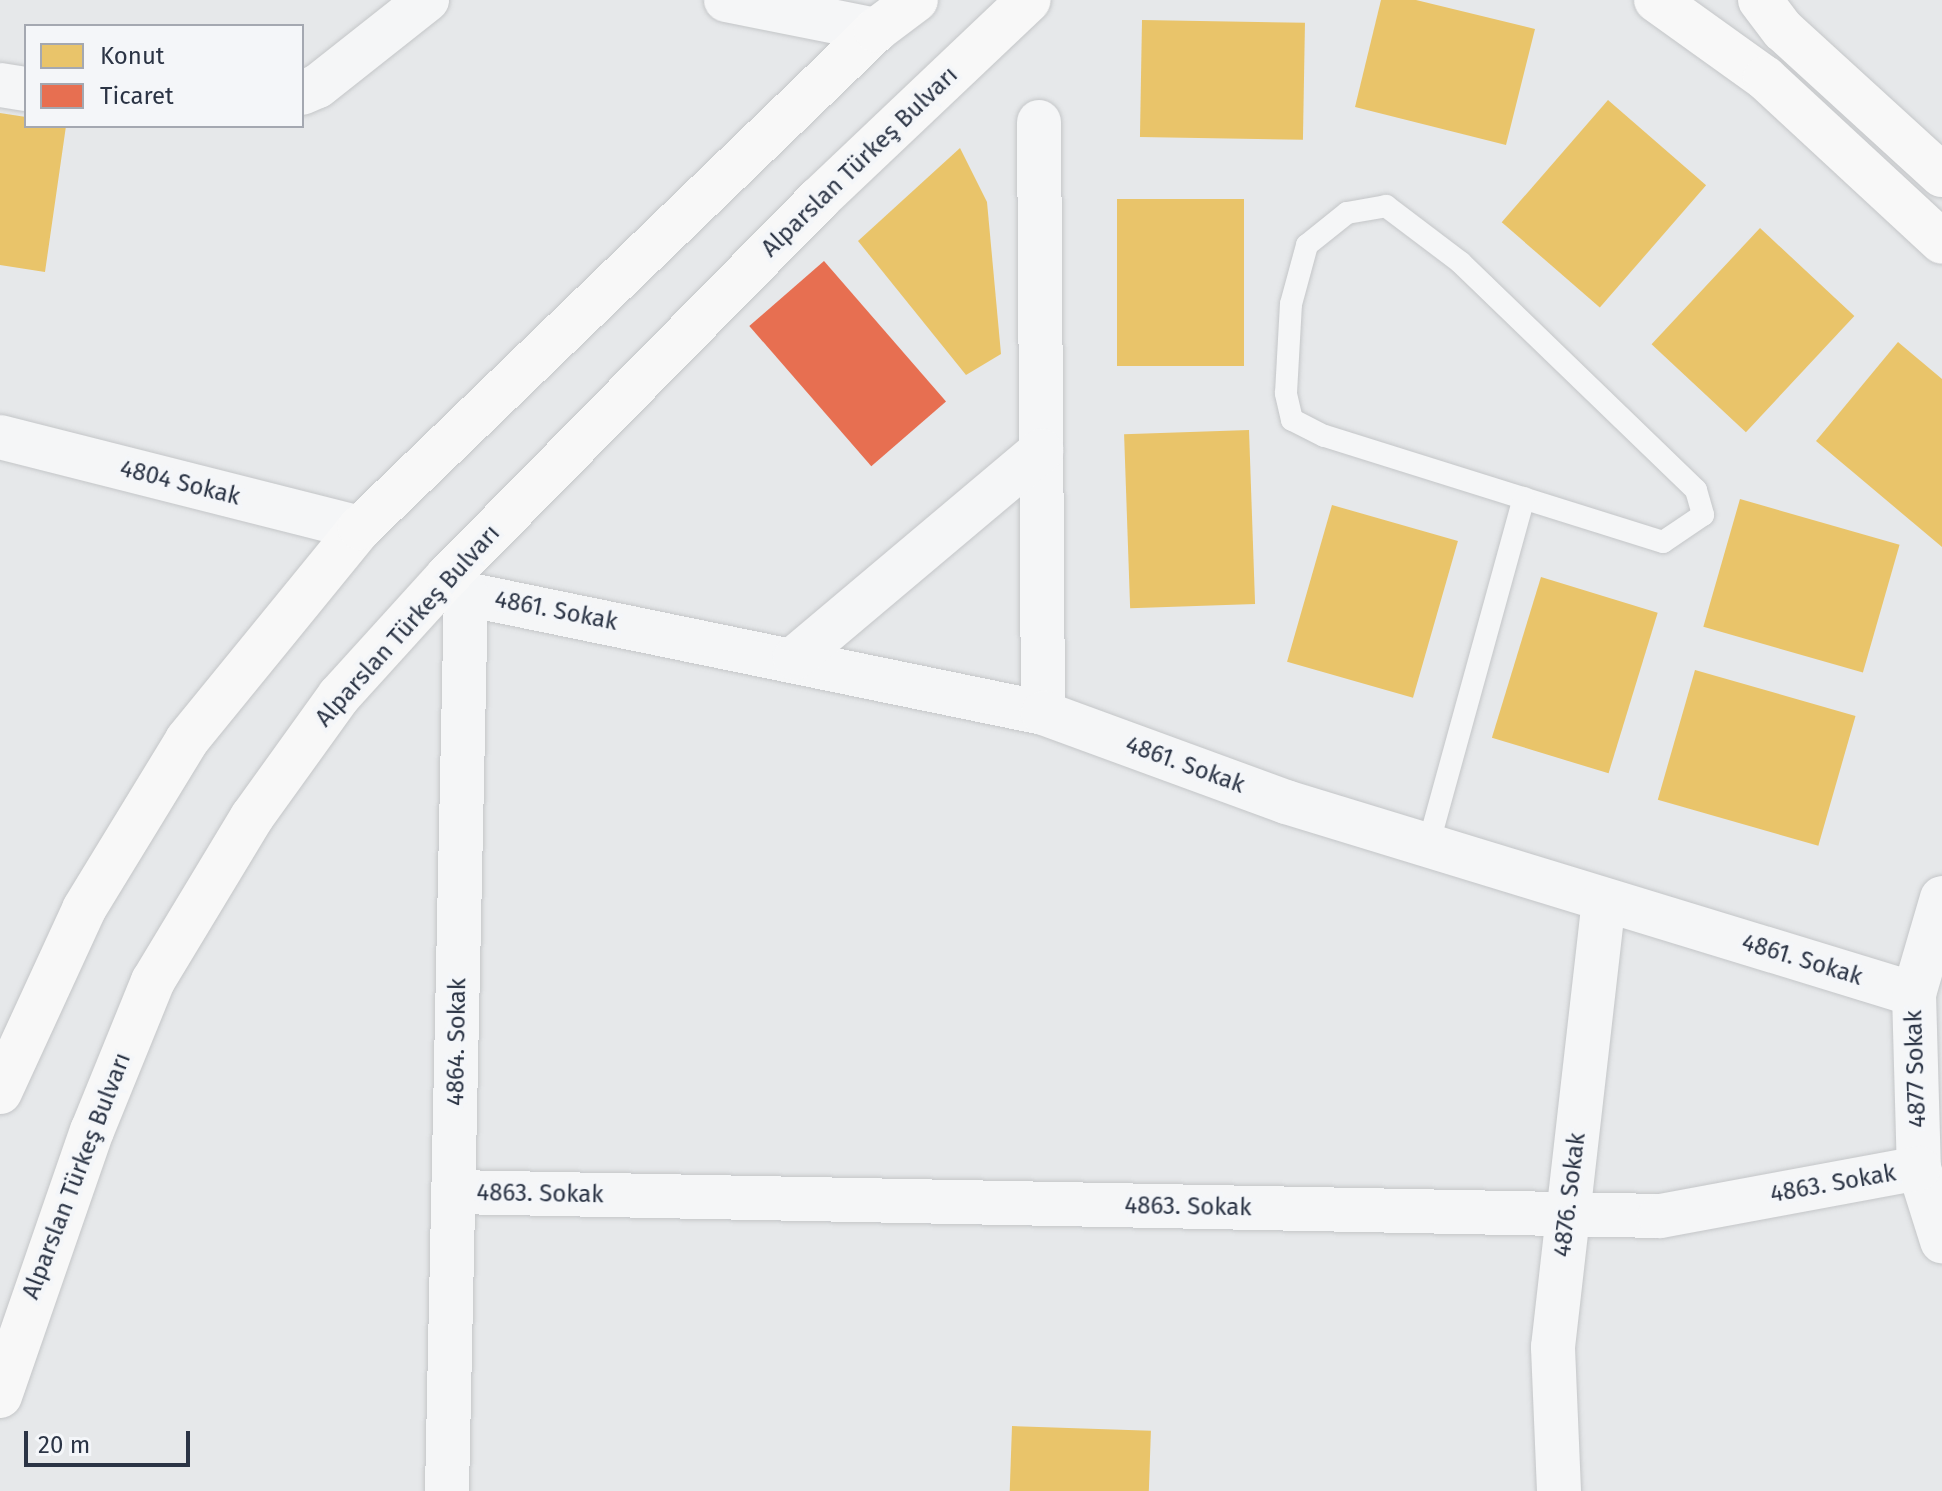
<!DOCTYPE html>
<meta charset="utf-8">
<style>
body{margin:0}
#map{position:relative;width:1942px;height:1491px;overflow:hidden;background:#e6e8ea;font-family:"Fira Sans",sans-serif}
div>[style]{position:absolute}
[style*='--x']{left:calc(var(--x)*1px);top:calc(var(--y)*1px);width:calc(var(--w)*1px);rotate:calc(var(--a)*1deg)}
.homes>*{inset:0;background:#e9c46a;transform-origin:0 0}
.shops>*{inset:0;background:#e76f51;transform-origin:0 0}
.roads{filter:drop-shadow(0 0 2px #c4c6c8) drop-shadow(0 0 2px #c4c6c8)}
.lane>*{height:22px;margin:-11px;padding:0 11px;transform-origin:11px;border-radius:11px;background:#f5f6f7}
.street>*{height:44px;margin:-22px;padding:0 22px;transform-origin:22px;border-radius:22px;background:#f5f6f7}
.secondary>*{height:44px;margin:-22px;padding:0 22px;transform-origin:22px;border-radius:22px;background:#f8f8f8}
.primary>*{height:44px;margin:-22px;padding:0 22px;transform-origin:22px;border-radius:22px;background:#f8f8f8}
span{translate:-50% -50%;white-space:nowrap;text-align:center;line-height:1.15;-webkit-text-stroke:8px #f4f6f9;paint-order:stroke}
.street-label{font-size:24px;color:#2b3445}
.legend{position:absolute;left:24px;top:24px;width:280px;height:104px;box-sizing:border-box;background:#f4f6f9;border:2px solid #a4a8b1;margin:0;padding:10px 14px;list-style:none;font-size:24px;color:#2b3445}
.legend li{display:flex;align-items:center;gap:16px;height:40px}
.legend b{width:40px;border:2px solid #a4a8b1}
.scale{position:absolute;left:24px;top:1431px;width:166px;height:36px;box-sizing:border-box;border:4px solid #2b3445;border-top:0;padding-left:10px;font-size:24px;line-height:28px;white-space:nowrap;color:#2b3445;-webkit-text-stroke:6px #f4f6f9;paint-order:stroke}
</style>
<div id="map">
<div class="homes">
<i style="clip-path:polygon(1381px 0,1416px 0,1535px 29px,1506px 145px,1355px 107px)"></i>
<i style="left:1142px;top:20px;width:163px;height:117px;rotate:1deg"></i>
<i style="left:1608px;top:100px;width:130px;height:162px;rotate:41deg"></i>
<i style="clip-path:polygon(0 113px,26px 117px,26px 126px,66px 126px,45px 272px,0 265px)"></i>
<i style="clip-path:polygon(960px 148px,987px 202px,1001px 354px,966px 375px,858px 241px)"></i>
<i style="left:1117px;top:199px;width:127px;height:167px"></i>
<i style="left:1760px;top:228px;width:129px;height:159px;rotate:43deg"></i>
<i style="clip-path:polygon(1898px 342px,1942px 379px,1942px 547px,1816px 441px)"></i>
<i style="left:1249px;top:430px;width:174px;height:125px;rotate:88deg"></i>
<i style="left:1740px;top:499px;width:166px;height:133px;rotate:16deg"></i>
<i style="left:1332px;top:505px;width:131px;height:163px;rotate:16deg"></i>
<i style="left:1541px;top:577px;width:122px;height:168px;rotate:17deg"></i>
<i style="left:1695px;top:670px;width:167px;height:135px;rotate:16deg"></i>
<i style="left:1012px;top:1426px;width:139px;height:65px;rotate:2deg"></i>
</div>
<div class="shops">
<i style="left:824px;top:261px;width:186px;height:99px;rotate:49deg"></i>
</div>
<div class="roads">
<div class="lane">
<i style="--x:1386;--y:206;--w:93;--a:37.1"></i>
<i style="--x:1460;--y:262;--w:328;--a:44"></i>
<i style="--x:1696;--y:490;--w:26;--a:74"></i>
<i style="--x:1703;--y:515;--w:48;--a:146"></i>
<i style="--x:1663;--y:542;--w:355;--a:-162.6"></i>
<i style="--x:1324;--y:436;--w:36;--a:-153"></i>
<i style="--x:1292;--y:420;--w:28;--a:-103"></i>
<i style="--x:1286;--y:393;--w:89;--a:-86.8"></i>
<i style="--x:1291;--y:304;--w:61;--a:-74.8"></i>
<i style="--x:1307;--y:245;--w:51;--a:-38.7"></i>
<i style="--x:1347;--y:213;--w:40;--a:-10"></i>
<i style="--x:1428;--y:846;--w:361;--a:-74.6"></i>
</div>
<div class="street">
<i style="--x:726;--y:0;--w:153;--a:11.3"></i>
<i style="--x:0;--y:85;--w:26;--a:9"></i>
<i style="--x:302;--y:93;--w:17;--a:-24"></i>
<i style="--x:318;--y:86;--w:139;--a:-38.3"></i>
<i style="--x:1039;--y:122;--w:591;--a:89.61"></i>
<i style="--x:0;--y:437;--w:371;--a:14.2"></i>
<i style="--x:448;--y:576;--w:25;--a:45"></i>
<i style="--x:466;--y:594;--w:589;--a:11.65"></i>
<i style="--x:1043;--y:713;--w:259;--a:20.1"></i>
<i style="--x:1286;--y:802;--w:657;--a:17"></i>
<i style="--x:795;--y:658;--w:322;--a:-40.1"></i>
<i style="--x:1942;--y:898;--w:100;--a:106.3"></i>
<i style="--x:1914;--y:994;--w:174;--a:88.4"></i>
<i style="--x:1919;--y:1168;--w:77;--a:72.5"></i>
<i style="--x:454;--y:1192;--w:1206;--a:1.14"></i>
<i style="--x:1660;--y:1216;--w:263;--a:-10.5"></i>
<i style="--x:447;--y:1491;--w:897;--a:-88.79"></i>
<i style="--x:1559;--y:1491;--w:144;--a:-92.4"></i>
<i style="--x:1553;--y:1347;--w:450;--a:-83.5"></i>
</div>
<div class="secondary">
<i style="--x:1656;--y:0;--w:134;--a:35.6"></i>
<i style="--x:1765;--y:78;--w:241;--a:42.8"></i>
<i style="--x:1760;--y:0;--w:38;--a:53"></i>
<i style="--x:1783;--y:30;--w:215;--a:42.4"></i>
</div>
<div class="primary">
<i style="--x:0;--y:1092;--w:201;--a:-65.3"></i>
<i style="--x:84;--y:909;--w:198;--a:-58.6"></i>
<i style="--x:187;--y:740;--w:274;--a:-50.8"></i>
<i style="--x:360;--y:528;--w:717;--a:-43.98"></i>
<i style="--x:876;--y:30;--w:50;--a:-36.9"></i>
<i style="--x:0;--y:1396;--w:281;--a:-70.9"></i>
<i style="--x:92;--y:1131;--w:162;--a:-67.9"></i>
<i style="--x:153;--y:981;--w:192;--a:-58.9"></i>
<i style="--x:252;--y:817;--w:149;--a:-54.3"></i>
<i style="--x:339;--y:696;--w:162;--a:-47.8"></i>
<i style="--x:448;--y:576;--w:529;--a:-45.46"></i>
<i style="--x:819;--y:199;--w:289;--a:-43.5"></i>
</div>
</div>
<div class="street-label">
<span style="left:860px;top:162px;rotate:-44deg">Alparslan Türkeş Bulvarı</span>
<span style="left:180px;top:483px;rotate:14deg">4804 Sokak</span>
<span style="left:556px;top:611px;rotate:11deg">4861. Sokak</span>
<span style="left:408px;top:626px;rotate:-48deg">Alparslan Türkeş Bulvarı</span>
<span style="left:1185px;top:765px;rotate:20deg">4861. Sokak</span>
<span style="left:1802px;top:960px;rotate:17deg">4861. Sokak</span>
<span style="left:457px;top:1042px;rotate:-89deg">4864. Sokak</span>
<span style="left:1916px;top:1069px;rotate:-92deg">4877 Sokak</span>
<span style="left:77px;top:1176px;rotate:-69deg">Alparslan Türkeş Bulvarı</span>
<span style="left:1833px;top:1184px;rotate:-10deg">4863. Sokak</span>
<span style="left:540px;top:1194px;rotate:1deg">4863. Sokak</span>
<span style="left:1570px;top:1195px;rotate:-83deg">4876. Sokak</span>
<span style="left:1188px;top:1207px;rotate:1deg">4863. Sokak</span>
</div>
<ul class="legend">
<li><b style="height:22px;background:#e9c46a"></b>Konut</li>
<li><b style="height:22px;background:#e76f51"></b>Ticaret</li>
</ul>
<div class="scale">20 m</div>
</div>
